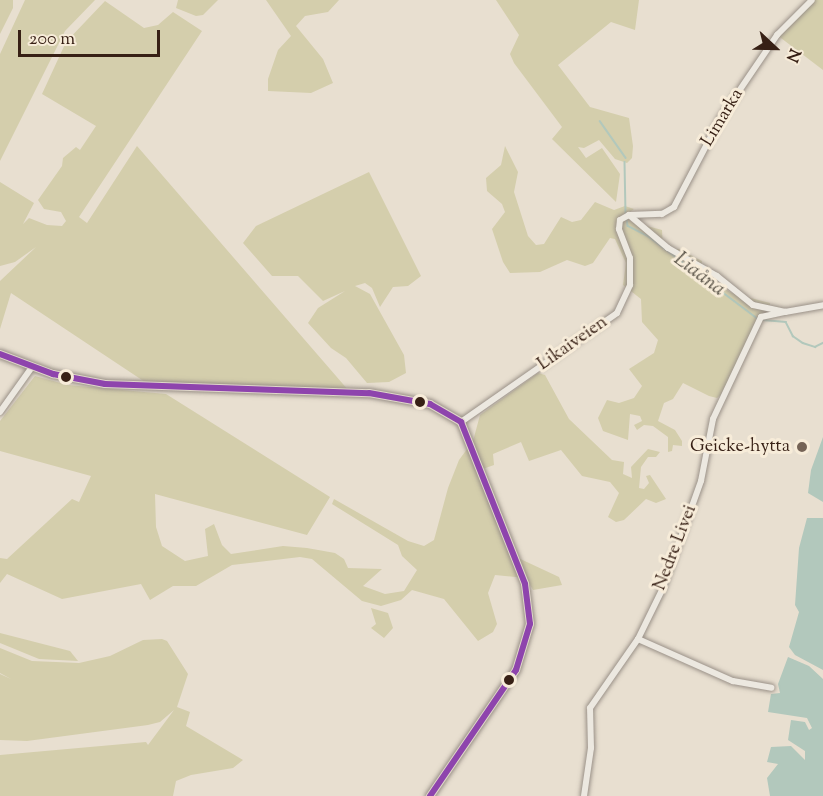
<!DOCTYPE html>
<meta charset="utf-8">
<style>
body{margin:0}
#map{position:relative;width:823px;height:796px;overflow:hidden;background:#e8dfd0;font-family:"Sorts Mill Goudy",serif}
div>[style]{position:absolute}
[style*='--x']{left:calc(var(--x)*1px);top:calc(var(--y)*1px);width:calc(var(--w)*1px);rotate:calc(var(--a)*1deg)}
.green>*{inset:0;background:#d4ceac}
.water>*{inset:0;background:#b2c8bc}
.stream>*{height:1.5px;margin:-0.75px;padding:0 0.75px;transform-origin:0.75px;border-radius:0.75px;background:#b2c8bc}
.roads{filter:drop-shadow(0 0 2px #9a9188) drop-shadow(0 0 2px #9a9188)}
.minor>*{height:6px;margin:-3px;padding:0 3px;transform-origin:3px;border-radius:3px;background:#ece8e0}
.major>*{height:8px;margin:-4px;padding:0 4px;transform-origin:4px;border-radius:4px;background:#e0d7ca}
.bus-1>*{height:6px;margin:-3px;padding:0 3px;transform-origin:3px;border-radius:3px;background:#8e44ad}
.dots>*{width:16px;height:16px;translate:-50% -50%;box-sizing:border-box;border:3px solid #f7ecd9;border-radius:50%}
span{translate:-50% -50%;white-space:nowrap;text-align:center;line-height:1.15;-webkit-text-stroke:6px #f7ecd9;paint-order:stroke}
.street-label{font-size:18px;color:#372015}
.poi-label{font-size:18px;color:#372015}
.right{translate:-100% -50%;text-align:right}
.water-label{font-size:20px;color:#554f44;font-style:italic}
.north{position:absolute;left:745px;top:18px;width:60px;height:60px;-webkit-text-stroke:4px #f7ecd9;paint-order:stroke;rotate:112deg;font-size:16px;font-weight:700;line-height:24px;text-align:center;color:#372015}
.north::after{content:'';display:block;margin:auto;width:21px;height:27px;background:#372015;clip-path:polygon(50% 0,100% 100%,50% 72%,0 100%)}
.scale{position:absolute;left:18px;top:30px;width:142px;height:27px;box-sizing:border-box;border:3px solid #372015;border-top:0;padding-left:8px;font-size:18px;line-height:21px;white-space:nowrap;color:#372015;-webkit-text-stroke:4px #f7ecd9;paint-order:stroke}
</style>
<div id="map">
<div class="green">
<i style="clip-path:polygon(0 0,13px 0,13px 8px,0 34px)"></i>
<i style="clip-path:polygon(25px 0,95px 0,65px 31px,0 161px,0 54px)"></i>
<i style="clip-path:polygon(178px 0,218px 0,203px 15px,196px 16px,176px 8px)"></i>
<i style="clip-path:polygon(339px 0,328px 12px,305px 16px,296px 26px,323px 59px,333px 83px,311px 93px,268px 91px,268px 79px,278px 50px,291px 36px,266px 0)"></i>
<i style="clip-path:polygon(496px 0,639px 0,635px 30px,611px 22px,558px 65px,590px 107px,629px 118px,633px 146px,632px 158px,627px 163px,615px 159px,599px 140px,584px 148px,578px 147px,586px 158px,602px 148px,620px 174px,616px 202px,552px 139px,562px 127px,514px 63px,510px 54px,519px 35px)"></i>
<i style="clip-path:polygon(812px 0,823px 0,823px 70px,777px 35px)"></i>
<i style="clip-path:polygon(105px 1px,144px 28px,158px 25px,173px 12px,202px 31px,79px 217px,87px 223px,137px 146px,349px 391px,145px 382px,11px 293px,0 329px,0 281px,36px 247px,15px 262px,0 266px,0 182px,34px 203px,23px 224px,29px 218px,47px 225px,62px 226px,66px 221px,61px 212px,44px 209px,38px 200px,62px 166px,63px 158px,76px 147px,80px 150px,96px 126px,42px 94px,66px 42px)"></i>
<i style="clip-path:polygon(505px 146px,518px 172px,514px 192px,528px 236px,536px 245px,544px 244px,561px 217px,572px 222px,581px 220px,595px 202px,614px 210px,625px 206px,634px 209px,625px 216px,632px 222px,662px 230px,663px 250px,679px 249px,702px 261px,701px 275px,732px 293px,770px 303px,770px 309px,758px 319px,722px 394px,717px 398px,709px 396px,683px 383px,673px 399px,664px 403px,658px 421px,675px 430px,682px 441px,682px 446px,673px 445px,672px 451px,668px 452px,668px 437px,653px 426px,644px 425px,637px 430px,634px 425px,642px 421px,640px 416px,630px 414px,628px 440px,603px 431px,598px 418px,607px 400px,619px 403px,634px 398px,642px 386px,629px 369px,654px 353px,658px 340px,642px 322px,641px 299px,623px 285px,626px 263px,615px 239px,610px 238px,593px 263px,585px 266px,567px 260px,540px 272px,510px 273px,503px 262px,492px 229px,505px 212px,502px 204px,487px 191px,486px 178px,501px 165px)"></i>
<i style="clip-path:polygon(369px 172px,421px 276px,408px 286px,393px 287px,380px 307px,372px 288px,365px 283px,355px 286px,370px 294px,404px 355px,406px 373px,389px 382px,367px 383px,346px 358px,331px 348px,308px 323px,318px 308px,345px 291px,323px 301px,298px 276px,272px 276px,243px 243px,256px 226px)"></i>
<i style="clip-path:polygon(538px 373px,545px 375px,569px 419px,612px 460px,624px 462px,623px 474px,632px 478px,631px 467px,648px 449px,660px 452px,656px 457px,648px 457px,641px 467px,639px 488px,644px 489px,649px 483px,646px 476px,650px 475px,666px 499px,656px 503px,646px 499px,624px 520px,616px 522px,608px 517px,619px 493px,610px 482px,582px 476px,561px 450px,529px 461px,521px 442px,493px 454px,494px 465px,480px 470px,514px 556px,559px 577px,562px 585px,533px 590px,526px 578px,495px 575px,488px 593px,497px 624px,493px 632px,478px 641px,444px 599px,412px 590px,401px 600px,381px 606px,362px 601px,312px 559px,300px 557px,232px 565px,196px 586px,173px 586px,150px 600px,141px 584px,62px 599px,7px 574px,0 583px,0 558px,7px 559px,72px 499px,79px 502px,91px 476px,0 451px,0 421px,35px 376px,68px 385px,166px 394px,330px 497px,307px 535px,155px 494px,156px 527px,162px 546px,185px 561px,208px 556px,205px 529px,214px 524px,222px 545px,231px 554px,283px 546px,307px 548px,335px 553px,344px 559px,348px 568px,382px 569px,363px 586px,385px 594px,404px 591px,417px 570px,402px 556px,398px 545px,332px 504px,334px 499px,408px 541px,424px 546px,434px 540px,448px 488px,459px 460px,473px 441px,480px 415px)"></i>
<i style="clip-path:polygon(371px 608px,388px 613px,393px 628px,384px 638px,371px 628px,376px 624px)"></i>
<i style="clip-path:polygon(0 633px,70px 651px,78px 661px,39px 659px,0 643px)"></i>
<i style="clip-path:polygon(162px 639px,167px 641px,188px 674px,177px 707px,190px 712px,186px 726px,243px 760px,233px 768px,191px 775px,176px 781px,173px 796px,0 796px,0 755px,146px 742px,148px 745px,174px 710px,160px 722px,148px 725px,27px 741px,0 740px,0 674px,11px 679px,0 673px,0 648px,32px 661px,79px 663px,110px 656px,143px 640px)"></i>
</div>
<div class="water">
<i style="clip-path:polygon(823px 437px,823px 502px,808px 493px,811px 470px)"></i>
<i style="clip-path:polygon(807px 518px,823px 518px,823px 670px,795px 655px,789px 647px,799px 612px,795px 605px,799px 548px)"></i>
<i style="clip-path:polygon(788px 657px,809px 666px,823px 679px,823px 796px,770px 796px,767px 778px,778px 764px,767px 762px,771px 747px,791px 746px,805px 760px,805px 751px,788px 740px,791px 720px,805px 722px,809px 730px,812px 728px,807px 718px,768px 712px,771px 694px,780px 693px,778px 684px)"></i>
</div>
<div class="stream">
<i style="--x:600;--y:121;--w:45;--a:54.9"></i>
<i style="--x:625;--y:162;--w:51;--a:88.9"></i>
<i style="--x:627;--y:218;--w:8;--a:83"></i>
<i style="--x:628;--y:226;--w:22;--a:27"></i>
<i style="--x:648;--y:236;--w:138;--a:37"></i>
<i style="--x:763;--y:320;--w:23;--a:5"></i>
<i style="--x:786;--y:322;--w:16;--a:63"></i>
<i style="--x:793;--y:336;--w:12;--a:35"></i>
<i style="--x:803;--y:343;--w:13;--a:18"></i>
<i style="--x:815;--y:347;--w:9;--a:-27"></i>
</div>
<div class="roads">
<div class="minor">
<i style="--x:629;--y:215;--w:33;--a:-2"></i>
<i style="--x:662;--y:214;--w:14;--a:-30"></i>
<i style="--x:674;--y:207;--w:99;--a:-62.4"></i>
<i style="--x:720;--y:119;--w:102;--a:-55.8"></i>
<i style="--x:777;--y:35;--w:49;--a:-45"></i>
<i style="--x:0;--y:412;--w:55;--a:-54.6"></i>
<i style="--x:461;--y:422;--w:190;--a:-34.9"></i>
<i style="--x:617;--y:313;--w:31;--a:-65"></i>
<i style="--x:630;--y:285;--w:27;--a:-90"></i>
<i style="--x:630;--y:258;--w:31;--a:-111"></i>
<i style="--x:619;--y:229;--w:9;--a:-84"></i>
<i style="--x:620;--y:220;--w:10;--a:-29"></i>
<i style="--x:629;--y:215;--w:51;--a:40.2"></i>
<i style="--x:668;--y:248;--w:56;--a:29.7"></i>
<i style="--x:717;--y:276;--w:46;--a:38.9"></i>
<i style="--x:753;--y:305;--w:33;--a:12"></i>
<i style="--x:785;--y:312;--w:39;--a:-10"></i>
<i style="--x:638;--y:639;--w:104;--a:23.9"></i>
<i style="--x:733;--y:681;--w:39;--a:10"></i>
<i style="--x:584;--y:796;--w:49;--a:-81.7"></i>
<i style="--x:591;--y:748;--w:40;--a:-91.4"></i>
<i style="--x:590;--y:708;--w:84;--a:-55.2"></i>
<i style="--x:638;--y:639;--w:55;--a:-63.9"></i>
<i style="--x:662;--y:590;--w:116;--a:-70.3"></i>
<i style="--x:701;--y:481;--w:63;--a:-79"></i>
<i style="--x:713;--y:419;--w:113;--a:-64.8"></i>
<i style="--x:761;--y:317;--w:25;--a:-12"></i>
</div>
<div class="major">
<i style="--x:0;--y:354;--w:57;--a:20.7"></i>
<i style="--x:53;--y:374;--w:53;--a:10.9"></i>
<i style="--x:105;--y:384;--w:264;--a:2"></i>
<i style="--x:369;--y:393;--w:62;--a:10.2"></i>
<i style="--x:430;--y:404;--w:36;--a:30"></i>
<i style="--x:461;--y:422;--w:174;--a:68.4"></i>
<i style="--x:525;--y:584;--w:40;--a:82.9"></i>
<i style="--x:530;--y:624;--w:48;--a:106.9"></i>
<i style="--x:516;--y:670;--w:153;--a:124.3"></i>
</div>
</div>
<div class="bus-1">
<i style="--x:0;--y:354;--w:57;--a:20.7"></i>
<i style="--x:53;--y:374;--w:53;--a:10.9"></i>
<i style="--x:105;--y:384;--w:264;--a:2"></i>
<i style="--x:369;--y:393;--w:62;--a:10.2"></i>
<i style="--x:430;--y:404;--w:36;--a:30"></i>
<i style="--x:461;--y:422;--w:174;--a:68.4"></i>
<i style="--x:525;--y:584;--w:40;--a:82.9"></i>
<i style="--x:530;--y:624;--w:48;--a:106.9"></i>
<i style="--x:516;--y:670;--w:153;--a:124.3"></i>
</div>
<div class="dots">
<i style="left:66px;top:377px;background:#372015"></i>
<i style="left:420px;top:402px;background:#372015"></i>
<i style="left:802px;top:447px;background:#756356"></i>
<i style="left:509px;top:680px;background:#372015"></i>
</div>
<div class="street-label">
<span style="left:723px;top:118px;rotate:-59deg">Limarka</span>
<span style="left:573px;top:344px;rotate:-35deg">Likaiveien</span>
<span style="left:676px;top:548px;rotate:-69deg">Nedre Livei</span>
</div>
<div class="poi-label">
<span class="right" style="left:790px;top:447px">Geicke-hytta</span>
</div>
<div class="water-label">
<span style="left:699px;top:275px;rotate:37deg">Liaåna</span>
</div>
<div class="north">N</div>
<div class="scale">200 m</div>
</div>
